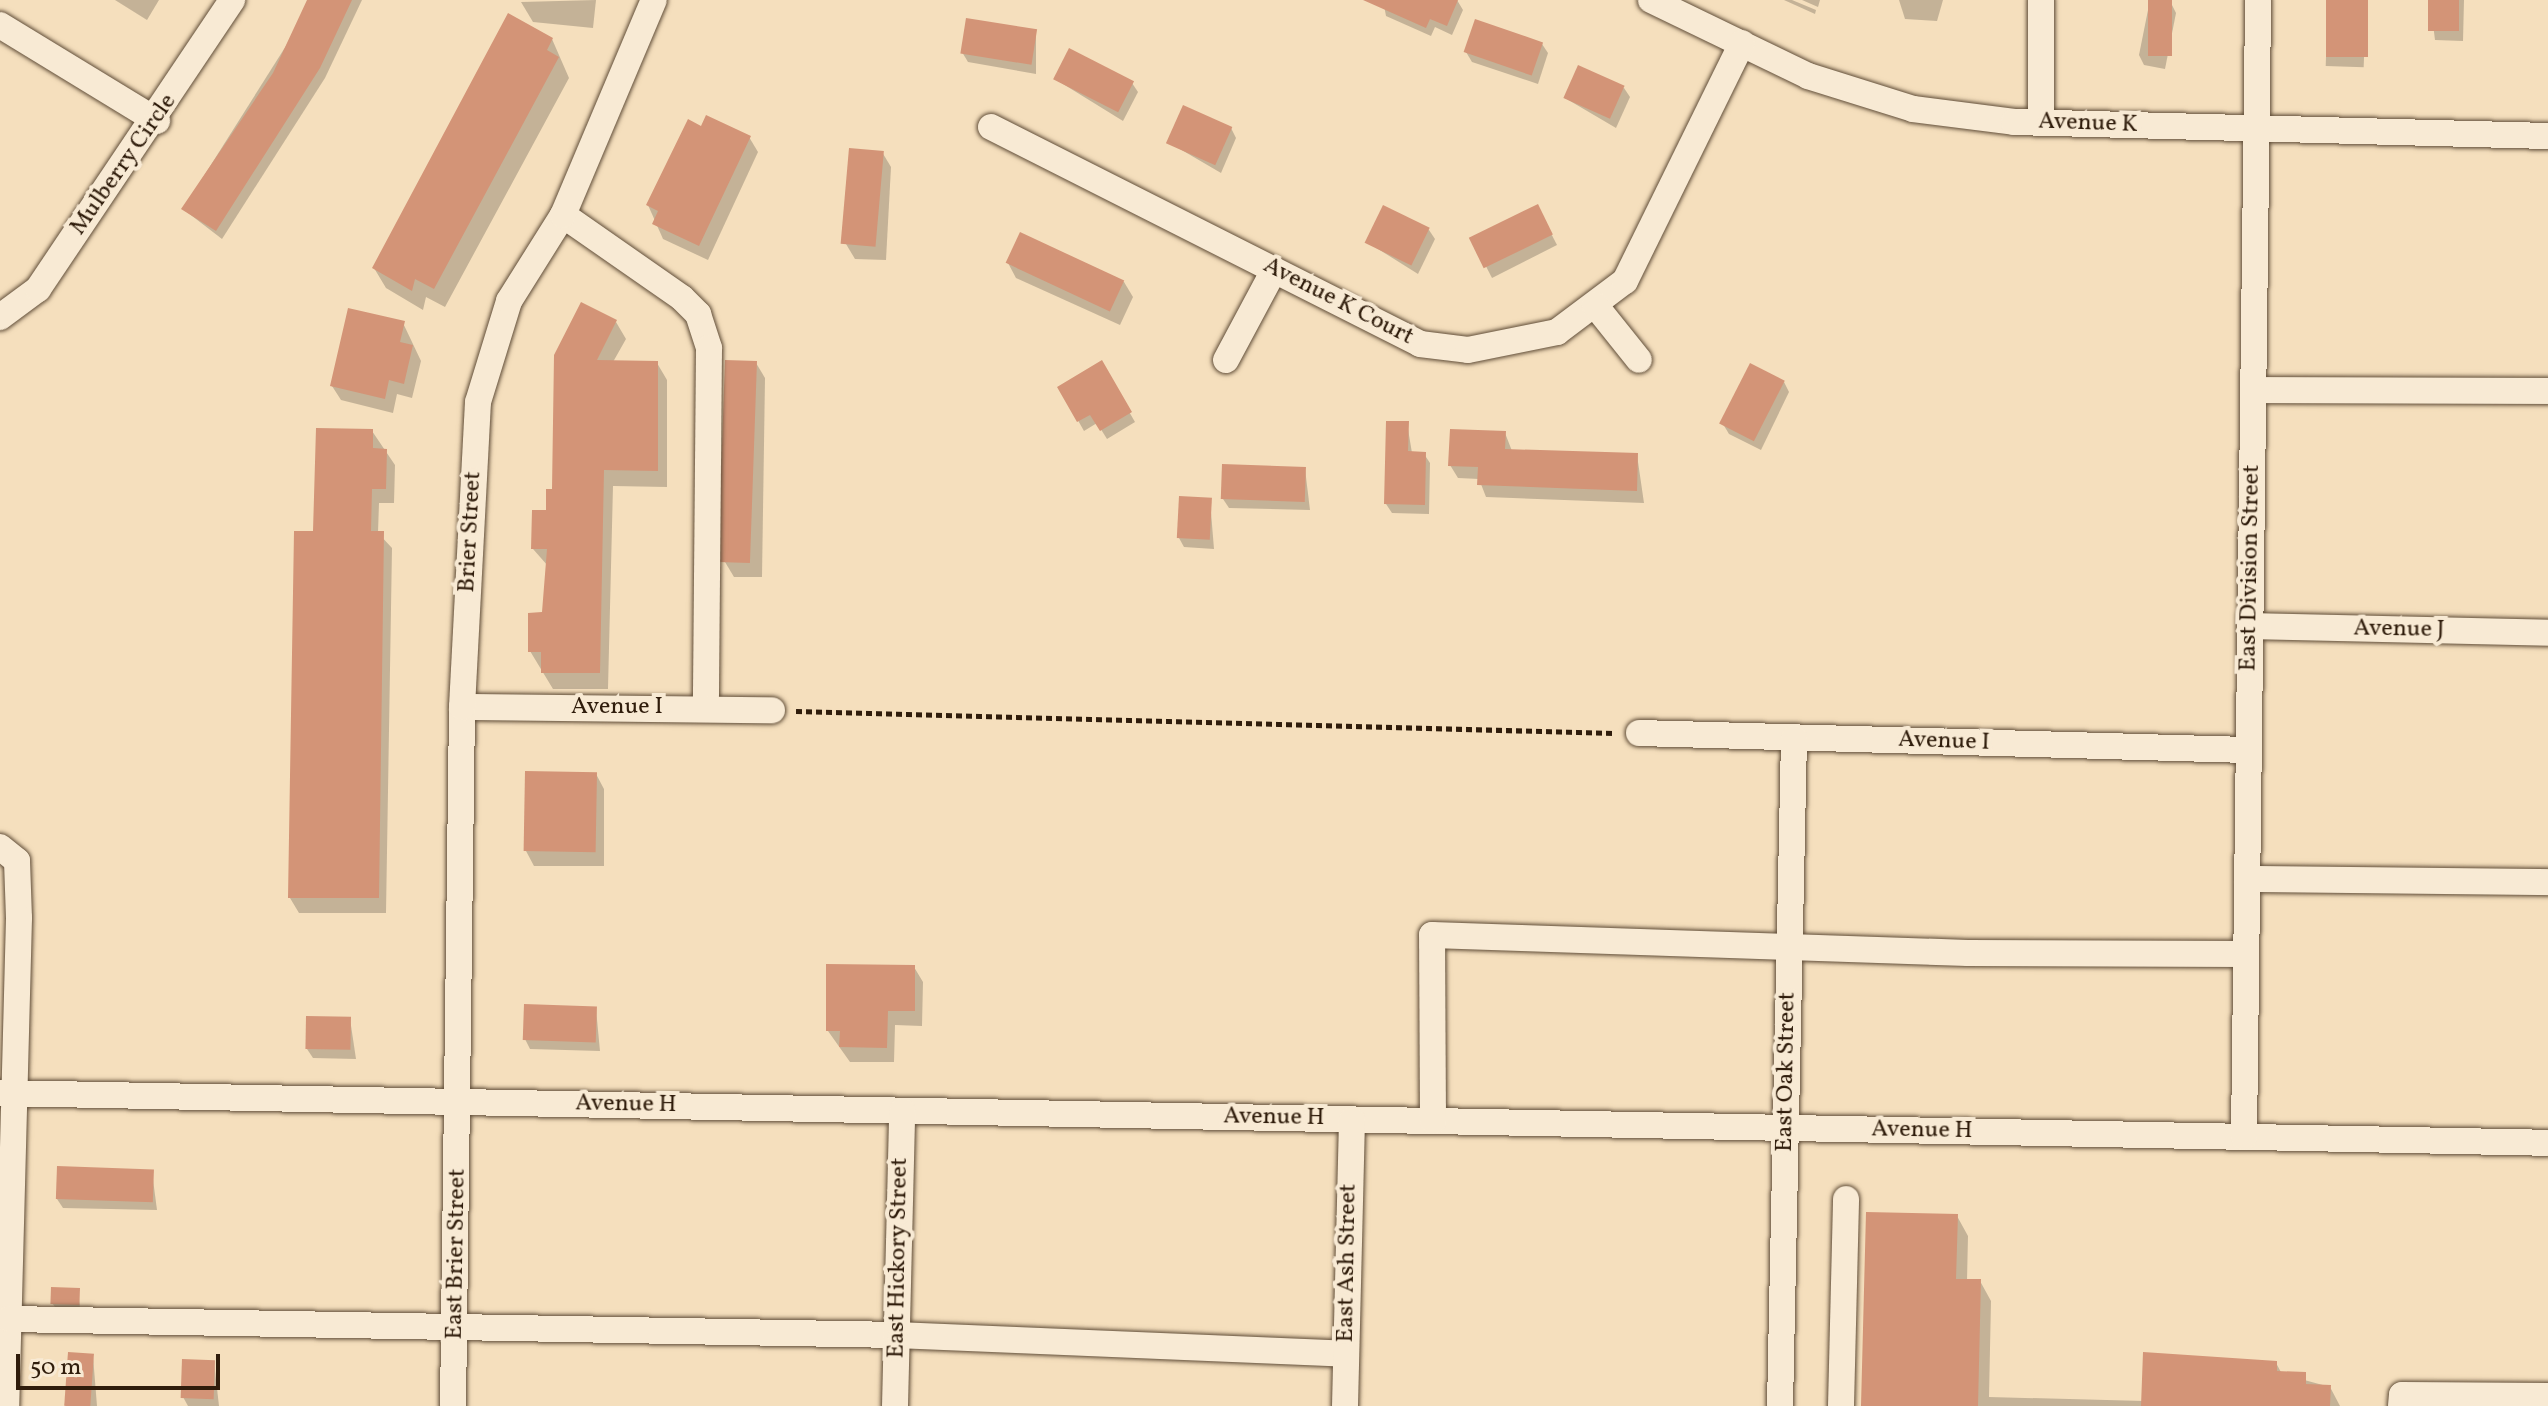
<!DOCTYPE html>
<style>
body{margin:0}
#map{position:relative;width:2548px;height:1406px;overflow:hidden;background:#f5dfbd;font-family:Vollkorn,serif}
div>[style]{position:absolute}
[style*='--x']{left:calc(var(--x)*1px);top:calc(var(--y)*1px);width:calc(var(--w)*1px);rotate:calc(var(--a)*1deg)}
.shadow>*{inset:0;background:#0003;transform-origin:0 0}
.building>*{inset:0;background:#d39477;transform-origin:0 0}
.path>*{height:5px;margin-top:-2.5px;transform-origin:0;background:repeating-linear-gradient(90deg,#2f1c0b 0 6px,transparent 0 10px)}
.roads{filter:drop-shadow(0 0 2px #604d38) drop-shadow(0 0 2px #604d38)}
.minor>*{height:26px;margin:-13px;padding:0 13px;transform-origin:13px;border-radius:13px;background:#f8ead4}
span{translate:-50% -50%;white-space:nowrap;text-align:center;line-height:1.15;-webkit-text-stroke:8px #f8ead4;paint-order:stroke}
.street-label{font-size:24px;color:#2f1c0b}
.scale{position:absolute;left:16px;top:1354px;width:204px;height:36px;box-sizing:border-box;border:4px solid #2f1c0b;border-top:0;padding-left:10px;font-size:24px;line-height:28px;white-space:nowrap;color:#2f1c0b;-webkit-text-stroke:6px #f8ead4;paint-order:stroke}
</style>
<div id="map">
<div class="shadow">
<i style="clip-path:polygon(115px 0,159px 0,147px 20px)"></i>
<i style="clip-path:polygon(315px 0,362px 0,325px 78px,222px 239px,183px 209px)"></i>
<i style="clip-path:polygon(596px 0,593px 28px,533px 22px,521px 2px)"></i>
<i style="clip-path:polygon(1383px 0,1457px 0,1463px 10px,1452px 35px,1435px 27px,1431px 36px,1386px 16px)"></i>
<i style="clip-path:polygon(1784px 0,1792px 0,1816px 10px,1815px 14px)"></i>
<i style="clip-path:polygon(1802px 0,1820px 0,1818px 7px)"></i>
<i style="clip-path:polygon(1899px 0,1943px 0,1937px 21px,1905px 19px)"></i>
<i style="clip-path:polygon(2150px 0,2171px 3px,2176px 13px,2165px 69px,2144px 65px,2139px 55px)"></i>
<i style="left:2328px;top:0;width:38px;height:66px;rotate:2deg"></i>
<i style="clip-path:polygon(2430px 0,2464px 0,2463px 41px,2435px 40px)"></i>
<i style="clip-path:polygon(1036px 31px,1036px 74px,968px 62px,962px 52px)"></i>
<i style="clip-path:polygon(552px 39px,569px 78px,445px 307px,426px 297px,423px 310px,386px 288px,374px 268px)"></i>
<i style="clip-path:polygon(1542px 44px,1548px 53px,1538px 84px,1472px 62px,1466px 52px)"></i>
<i style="clip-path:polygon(1055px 79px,1132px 83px,1138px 92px,1123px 121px)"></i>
<i style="clip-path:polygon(1624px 88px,1630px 97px,1616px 128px,1565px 98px)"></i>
<i style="clip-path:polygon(702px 128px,749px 137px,758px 152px,708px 260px,663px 239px,648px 205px)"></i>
<i style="clip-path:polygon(1231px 128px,1236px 138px,1221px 173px,1168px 142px)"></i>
<i style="clip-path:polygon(882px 152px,891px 167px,886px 260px,855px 259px,846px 244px)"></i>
<i style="clip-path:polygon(1542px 216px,1557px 245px,1492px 278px,1472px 239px)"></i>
<i style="clip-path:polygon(1429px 230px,1435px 239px,1418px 274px,1367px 242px)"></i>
<i style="clip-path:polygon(1008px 263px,1124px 282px,1133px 297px,1120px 325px,1016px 278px)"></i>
<i style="clip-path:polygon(616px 322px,626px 339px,613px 362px,657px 363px,667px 380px,667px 487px,613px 486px,608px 689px,553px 689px,530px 651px,544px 614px,548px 566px,533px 549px,554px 491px,556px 356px)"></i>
<i style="clip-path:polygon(403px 323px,421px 361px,412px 398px,397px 394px,393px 413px,341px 400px,332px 386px)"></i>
<i style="clip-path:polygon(756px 363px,765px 378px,762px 577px,734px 577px,725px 562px)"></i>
<i style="clip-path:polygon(1101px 363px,1135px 422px,1107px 439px,1097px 423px,1084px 431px,1059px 387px)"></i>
<i style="clip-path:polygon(1784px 382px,1789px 392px,1761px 450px,1729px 434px,1723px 424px)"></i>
<i style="clip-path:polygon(1407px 423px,1412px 453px,1424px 454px,1430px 463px,1429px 514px,1392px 513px,1386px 504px)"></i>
<i style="clip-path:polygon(372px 431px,395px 465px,394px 503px,379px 503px,378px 533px,392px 548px,386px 913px,299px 913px,290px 898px,315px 533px)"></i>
<i style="clip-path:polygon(1505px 433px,1512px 451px,1637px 455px,1644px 503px,1486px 497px,1479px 479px,1458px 478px,1450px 465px)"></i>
<i style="clip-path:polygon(1305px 469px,1310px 510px,1229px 508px,1223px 499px)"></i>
<i style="clip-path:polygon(1210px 500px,1214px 549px,1184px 547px,1179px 538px)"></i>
<i style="clip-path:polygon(596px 774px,604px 789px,604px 866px,534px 866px,526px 851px)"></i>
<i style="clip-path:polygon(914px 967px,923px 982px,922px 1026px,895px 1025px,894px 1062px,850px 1062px,828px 1031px)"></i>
<i style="clip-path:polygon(596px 1009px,600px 1051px,530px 1049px,525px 1039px)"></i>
<i style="clip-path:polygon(350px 1019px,356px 1059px,313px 1058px,307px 1049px)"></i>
<i style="clip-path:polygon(152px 1172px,157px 1210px,63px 1208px,57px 1199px)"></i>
<i style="clip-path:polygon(1957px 1216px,1968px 1236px,1967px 1281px,1980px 1281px,1991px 1301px,1989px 1397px,2144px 1401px,2276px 1363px,2282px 1374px,2330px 1387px,2340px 1406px,1863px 1406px)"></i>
<i style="clip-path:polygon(78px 1290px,80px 1308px,55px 1307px,52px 1303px)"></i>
<i style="clip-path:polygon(93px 1356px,97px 1406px,68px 1406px)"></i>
<i style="clip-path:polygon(214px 1362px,219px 1406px,188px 1406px,183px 1397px)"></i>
</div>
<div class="building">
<i style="clip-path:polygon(307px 0,352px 0,320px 68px,216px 231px,181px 209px,273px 73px)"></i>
<i style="clip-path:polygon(1363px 0,1458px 0,1447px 26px,1430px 19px,1426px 28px)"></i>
<i style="left:2148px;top:0;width:24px;height:56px"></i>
<i style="left:2326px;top:0;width:42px;height:57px"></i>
<i style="left:2428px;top:0;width:31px;height:31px"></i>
<i style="clip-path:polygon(508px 13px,553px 38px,547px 50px,559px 57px,434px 289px,415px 279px,412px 291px,372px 268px)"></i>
<i style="left:966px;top:18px;width:72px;height:36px;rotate:9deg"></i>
<i style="left:1475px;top:19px;width:72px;height:35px;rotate:19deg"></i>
<i style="left:1069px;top:48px;width:73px;height:35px;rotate:27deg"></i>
<i style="left:1578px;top:65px;width:51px;height:36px;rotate:24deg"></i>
<i style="left:1183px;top:105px;width:54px;height:42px;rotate:24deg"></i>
<i style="clip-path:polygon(706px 115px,751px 136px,699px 246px,652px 224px,658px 211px,646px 205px,688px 119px,701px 126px)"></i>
<i style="left:849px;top:148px;width:35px;height:96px;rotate:5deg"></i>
<i style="left:1538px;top:204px;width:34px;height:77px;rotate:64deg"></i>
<i style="left:1383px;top:205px;width:52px;height:42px;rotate:26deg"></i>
<i style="left:1020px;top:232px;width:115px;height:34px;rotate:25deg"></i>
<i style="clip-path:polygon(581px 302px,617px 320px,597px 360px,658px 361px,658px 471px,604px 470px,600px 673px,541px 673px,541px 652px,528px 652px,528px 613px,542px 612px,547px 549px,531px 549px,532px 510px,546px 510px,546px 489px,552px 489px,554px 355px)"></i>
<i style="clip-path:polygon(348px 308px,405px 321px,400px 342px,413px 345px,404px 384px,389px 380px,385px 399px,330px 386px)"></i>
<i style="left:725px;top:360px;width:32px;height:202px;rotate:2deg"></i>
<i style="clip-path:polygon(1102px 360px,1132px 412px,1100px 431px,1090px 415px,1077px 422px,1057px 387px)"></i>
<i style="left:1750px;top:363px;width:39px;height:68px;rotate:27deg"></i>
<i style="clip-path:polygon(1386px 421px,1409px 421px,1408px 451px,1426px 452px,1425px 505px,1384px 504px)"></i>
<i style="clip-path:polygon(316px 428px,373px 429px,373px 448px,387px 449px,386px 489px,372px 489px,371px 531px,384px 531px,379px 898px,288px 898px,294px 531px,313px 531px)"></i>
<i style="clip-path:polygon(1450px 429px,1506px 431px,1505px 449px,1638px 453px,1637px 491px,1477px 485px,1478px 467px,1448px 466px)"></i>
<i style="left:1222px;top:464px;width:84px;height:35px;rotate:2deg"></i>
<i style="left:1179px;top:496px;width:33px;height:42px;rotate:3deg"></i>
<i style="left:525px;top:771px;width:72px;height:80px;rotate:1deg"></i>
<i style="clip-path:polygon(826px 964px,915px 965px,915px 1011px,888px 1011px,887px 1048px,839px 1047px,840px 1031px,826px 1031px)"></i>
<i style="left:524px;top:1004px;width:73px;height:36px;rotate:2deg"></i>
<i style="left:306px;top:1016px;width:45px;height:33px;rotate:1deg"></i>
<i style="left:57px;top:1166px;width:97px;height:33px;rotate:2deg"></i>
<i style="clip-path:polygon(1866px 1212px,1958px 1214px,1956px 1279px,1981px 1279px,1978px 1406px,1861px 1406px)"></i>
<i style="left:51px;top:1287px;width:29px;height:17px;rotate:2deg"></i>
<i style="left:68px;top:1352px;width:26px;height:54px;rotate:4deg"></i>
<i style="clip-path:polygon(2143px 1352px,2277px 1361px,2277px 1371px,2306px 1372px,2306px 1384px,2331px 1385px,2330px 1406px,2141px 1406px)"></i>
<i style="left:182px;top:1359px;width:33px;height:39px;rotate:2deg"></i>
</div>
<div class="path">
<i style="--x:796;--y:711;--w:818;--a:1.54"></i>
</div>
<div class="roads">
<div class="minor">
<i style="--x:1651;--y:0;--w:174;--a:25.8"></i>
<i style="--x:1808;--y:76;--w:110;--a:17.4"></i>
<i style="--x:1913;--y:109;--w:102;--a:7.3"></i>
<i style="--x:2014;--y:122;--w:534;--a:1.5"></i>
<i style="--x:0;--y:25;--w:184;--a:31.4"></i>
<i style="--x:2041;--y:123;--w:123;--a:-90"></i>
<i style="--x:991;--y:127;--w:481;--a:26.8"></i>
<i style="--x:1420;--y:344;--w:48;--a:7.1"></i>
<i style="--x:1468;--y:350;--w:91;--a:-11.4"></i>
<i style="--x:1557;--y:332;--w:85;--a:-36.9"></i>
<i style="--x:1625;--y:281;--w:265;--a:-63.8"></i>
<i style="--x:563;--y:215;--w:145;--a:34.9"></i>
<i style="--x:682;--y:298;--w:23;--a:45"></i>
<i style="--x:698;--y:314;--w:36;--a:72"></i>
<i style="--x:709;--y:348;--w:361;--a:90.5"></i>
<i style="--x:1595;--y:305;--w:70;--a:51.3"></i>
<i style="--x:0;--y:317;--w:47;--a:-36.4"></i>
<i style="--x:38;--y:289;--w:348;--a:-56.1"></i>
<i style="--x:1226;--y:360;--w:102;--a:-61.9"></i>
<i style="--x:2253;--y:390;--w:295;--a:0.2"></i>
<i style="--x:2250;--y:626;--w:298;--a:1.3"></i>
<i style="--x:462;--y:707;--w:310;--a:0.6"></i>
<i style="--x:1639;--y:733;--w:610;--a:1.6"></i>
<i style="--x:0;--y:847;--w:22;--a:39"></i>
<i style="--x:17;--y:861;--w:57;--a:88"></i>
<i style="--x:19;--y:918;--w:488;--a:91.5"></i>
<i style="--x:2247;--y:879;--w:301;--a:0.6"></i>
<i style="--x:0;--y:1093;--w:2548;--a:1.12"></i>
<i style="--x:1433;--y:1121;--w:186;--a:-90.3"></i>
<i style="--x:1432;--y:935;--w:536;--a:1.92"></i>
<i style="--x:1968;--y:953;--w:278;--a:0.2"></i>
<i style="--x:2244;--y:1137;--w:1137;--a:-89.29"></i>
<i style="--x:9;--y:1319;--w:888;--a:1.03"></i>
<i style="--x:897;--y:1335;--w:449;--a:2.4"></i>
<i style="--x:453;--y:1406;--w:699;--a:-89.26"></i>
<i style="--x:462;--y:707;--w:305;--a:-87"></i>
<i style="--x:478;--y:402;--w:106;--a:-72.9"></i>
<i style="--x:509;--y:301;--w:102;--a:-57.9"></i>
<i style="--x:563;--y:215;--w:233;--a:-67.1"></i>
<i style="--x:895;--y:1406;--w:295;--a:-88.6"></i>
<i style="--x:1345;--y:1406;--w:286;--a:-88.6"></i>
<i style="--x:1780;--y:1406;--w:668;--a:-88.8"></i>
<i style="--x:1841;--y:1406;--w:207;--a:-88.6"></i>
<i style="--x:2401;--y:1406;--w:11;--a:-85"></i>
<i style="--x:2402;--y:1395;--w:146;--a:0.4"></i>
</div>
</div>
<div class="street-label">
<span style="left:2088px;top:124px;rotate:2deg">Avenue K</span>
<span style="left:124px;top:165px;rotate:-55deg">Mulberry Circle</span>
<span style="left:1338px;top:302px;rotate:27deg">Avenue K Court</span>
<span style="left:471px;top:532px;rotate:-87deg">Brier Street</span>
<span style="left:2251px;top:568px;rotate:-89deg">East Division Street</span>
<span style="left:2399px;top:630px;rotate:1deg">Avenue J</span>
<span style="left:617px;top:708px">Avenue I</span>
<span style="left:1944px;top:742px;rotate:2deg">Avenue I</span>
<span style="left:1787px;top:1072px;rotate:-89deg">East Oak Street</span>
<span style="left:626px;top:1105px;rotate:1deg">Avenue H</span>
<span style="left:1274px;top:1118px;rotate:1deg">Avenue H</span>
<span style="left:1922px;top:1131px;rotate:1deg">Avenue H</span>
<span style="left:457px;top:1254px;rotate:-89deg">East Brier Street</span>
<span style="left:899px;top:1258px;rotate:-89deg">East Hickory Street</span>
<span style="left:1348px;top:1263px;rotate:-89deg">East Ash Street</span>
</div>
<div class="scale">50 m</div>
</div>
